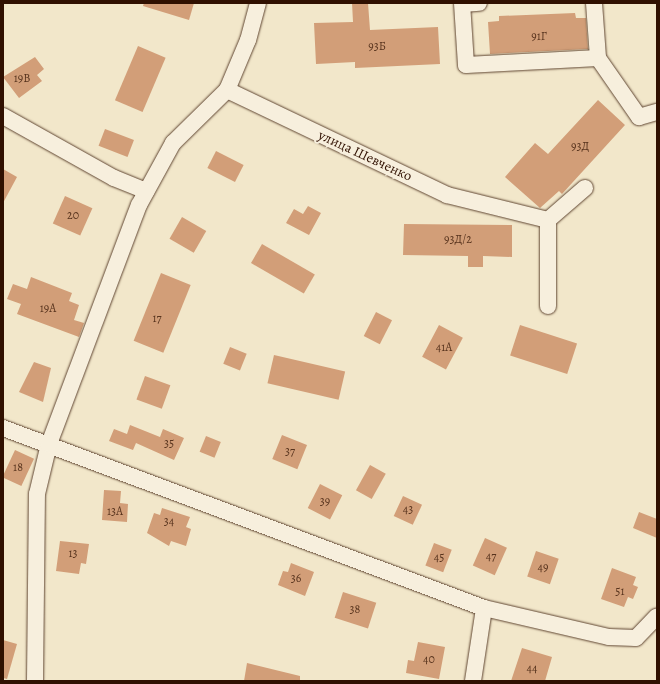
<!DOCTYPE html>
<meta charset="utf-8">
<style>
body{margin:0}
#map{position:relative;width:660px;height:684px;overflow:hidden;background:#f2e7ca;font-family:Alegreya,serif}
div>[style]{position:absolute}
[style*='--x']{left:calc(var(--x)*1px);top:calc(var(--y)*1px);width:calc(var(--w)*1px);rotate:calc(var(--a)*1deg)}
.building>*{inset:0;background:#d29e78;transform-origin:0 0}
.roads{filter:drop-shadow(0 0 1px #604632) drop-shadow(0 0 1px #604632)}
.minor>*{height:16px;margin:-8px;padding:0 8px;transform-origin:8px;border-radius:8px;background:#f7efdd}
span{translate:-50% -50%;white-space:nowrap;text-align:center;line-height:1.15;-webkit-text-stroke:4px #f7efdd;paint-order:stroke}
.number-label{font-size:12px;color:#58341e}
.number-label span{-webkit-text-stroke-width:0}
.street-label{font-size:14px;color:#301000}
.frame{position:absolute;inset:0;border:4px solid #301000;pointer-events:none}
</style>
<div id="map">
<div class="building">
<i style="clip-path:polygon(144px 3px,194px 3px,189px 20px,143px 6px)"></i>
<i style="clip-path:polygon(352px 3px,368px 3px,370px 30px,438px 27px,440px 64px,355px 68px,355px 62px,316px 64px,314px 23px,353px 22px)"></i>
<i style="clip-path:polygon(575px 13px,576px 18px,586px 18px,588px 49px,490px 54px,488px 22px,499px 21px,499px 16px)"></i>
<i style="left:138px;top:46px;width:30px;height:59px;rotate:23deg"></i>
<i style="clip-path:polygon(35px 57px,44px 69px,37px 75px,42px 81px,19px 98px,3px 77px)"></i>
<i style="clip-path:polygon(598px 100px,625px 125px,562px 194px,559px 191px,540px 208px,505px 177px,535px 143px,548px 154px)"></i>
<i style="left:105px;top:129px;width:31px;height:18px;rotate:21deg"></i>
<i style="left:216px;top:151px;width:31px;height:19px;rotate:27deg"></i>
<i style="clip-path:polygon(3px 169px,17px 177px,3px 203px)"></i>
<i style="left:65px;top:196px;width:30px;height:30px;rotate:24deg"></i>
<i style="clip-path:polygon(308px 206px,321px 213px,309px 235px,286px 223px,294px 209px,303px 214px)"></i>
<i style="left:182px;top:217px;width:28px;height:25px;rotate:30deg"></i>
<i style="clip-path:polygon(404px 224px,512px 225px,512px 257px,483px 256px,483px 267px,468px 267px,468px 256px,403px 255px)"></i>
<i style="left:262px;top:244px;width:61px;height:22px;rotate:30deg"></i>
<i style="left:161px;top:273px;width:32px;height:73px;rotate:22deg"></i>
<i style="clip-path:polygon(31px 277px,72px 293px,69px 301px,79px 305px,74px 320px,84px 323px,79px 337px,17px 314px,21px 304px,7px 299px,13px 284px,27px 289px)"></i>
<i style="left:376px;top:312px;width:18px;height:27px;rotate:27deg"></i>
<i style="left:439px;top:325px;width:27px;height:36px;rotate:28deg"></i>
<i style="left:520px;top:325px;width:60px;height:32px;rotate:18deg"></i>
<i style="left:230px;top:347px;width:18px;height:18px;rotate:22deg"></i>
<i style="left:274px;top:355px;width:73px;height:29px;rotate:13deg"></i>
<i style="clip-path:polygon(34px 362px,51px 368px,43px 402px,19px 392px)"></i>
<i style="left:145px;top:376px;width:27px;height:25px;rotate:20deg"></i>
<i style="clip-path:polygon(130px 425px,160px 437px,163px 429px,184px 438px,174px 460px,136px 443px,133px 450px,109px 441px,114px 429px,127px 434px)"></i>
<i style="left:282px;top:435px;width:27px;height:26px;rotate:22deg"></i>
<i style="left:206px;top:436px;width:16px;height:17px;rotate:22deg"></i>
<i style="left:15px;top:450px;width:21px;height:30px;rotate:25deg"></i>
<i style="left:370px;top:465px;width:18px;height:29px;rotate:29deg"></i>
<i style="left:320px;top:484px;width:25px;height:27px;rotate:27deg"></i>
<i style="clip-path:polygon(104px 490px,121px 491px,120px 503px,128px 504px,127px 522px,102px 520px)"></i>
<i style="left:403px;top:496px;width:21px;height:22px;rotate:25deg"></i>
<i style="clip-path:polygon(162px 508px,190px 517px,186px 527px,191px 529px,186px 546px,171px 541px,169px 546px,147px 533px,154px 513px,160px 515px)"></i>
<i style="clip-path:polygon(639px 512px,657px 519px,657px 538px,633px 528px)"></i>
<i style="left:485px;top:538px;width:24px;height:30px;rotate:24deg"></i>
<i style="clip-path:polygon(60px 541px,89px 544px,86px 564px,81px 563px,79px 574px,56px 571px)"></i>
<i style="left:434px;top:543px;width:19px;height:24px;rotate:21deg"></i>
<i style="left:536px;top:551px;width:24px;height:27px;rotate:19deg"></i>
<i style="clip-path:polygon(291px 563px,314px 572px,305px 596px,278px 585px,283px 571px,288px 572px)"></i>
<i style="clip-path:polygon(612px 568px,636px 577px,633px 585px,638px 587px,633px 599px,628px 597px,624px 607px,601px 599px)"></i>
<i style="left:343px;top:592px;width:35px;height:27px;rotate:18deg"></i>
<i style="clip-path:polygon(3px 640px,17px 644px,7px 679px,3px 678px)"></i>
<i style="clip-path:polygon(418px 642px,445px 647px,439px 679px,406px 673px,408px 660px,414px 661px)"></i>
<i style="clip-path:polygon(522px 648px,552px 657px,545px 681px,511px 681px)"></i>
<i style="clip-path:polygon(247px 663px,300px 676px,300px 681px,244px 681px)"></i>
</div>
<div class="roads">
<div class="minor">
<i style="--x:258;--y:3;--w:38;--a:105"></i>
<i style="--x:248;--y:40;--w:54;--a:112.8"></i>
<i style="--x:227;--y:90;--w:244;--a:25.5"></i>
<i style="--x:447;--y:195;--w:104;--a:13.9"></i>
<i style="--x:548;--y:220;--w:49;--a:-40.9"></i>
<i style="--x:462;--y:3;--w:62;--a:86.3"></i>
<i style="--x:466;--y:65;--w:132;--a:-3"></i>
<i style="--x:598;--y:58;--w:72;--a:55.2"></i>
<i style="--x:639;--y:117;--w:19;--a:-16"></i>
<i style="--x:594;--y:3;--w:55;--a:85.8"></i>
<i style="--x:463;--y:4;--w:16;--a:-4"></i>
<i style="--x:3;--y:116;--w:127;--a:29.2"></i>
<i style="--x:114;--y:178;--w:35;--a:22"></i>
<i style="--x:548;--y:220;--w:86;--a:90"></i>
<i style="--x:3;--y:428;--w:514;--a:20.52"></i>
<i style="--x:484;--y:608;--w:128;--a:13.1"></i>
<i style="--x:609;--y:637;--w:27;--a:2"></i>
<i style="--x:636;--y:638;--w:30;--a:-46"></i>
<i style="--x:35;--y:681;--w:187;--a:-89.4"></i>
<i style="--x:37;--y:494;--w:51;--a:-76.5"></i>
<i style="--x:49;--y:444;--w:255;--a:-69.4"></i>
<i style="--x:139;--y:205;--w:71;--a:-61.3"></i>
<i style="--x:173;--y:143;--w:76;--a:-44.5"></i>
<i style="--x:473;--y:681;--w:74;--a:-81.4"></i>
</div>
</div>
<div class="number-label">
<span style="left:539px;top:37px">91Г</span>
<span style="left:377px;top:47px">93Б</span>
<span style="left:22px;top:79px">19В</span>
<span style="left:580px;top:147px">93Д</span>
<span style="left:73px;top:216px">20</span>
<span style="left:458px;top:240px">93Д/2</span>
<span style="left:48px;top:309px">19А</span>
<span style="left:157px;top:319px">17</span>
<span style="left:444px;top:348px">41А</span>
<span style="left:169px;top:444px">35</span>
<span style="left:290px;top:452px">37</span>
<span style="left:18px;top:468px">18</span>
<span style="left:325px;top:502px">39</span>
<span style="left:408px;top:510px">43</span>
<span style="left:115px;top:512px">13А</span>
<span style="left:169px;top:522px">34</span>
<span style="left:73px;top:554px">13</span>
<span style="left:491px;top:557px">47</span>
<span style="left:439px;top:558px">45</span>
<span style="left:543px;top:568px">49</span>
<span style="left:296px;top:579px">36</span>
<span style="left:620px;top:592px">51</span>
<span style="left:355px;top:610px">38</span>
<span style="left:429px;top:660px">40</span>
<span style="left:532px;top:669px">44</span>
</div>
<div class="street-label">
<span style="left:365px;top:156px;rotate:25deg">улица Шевченко</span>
</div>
<div class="frame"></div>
</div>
